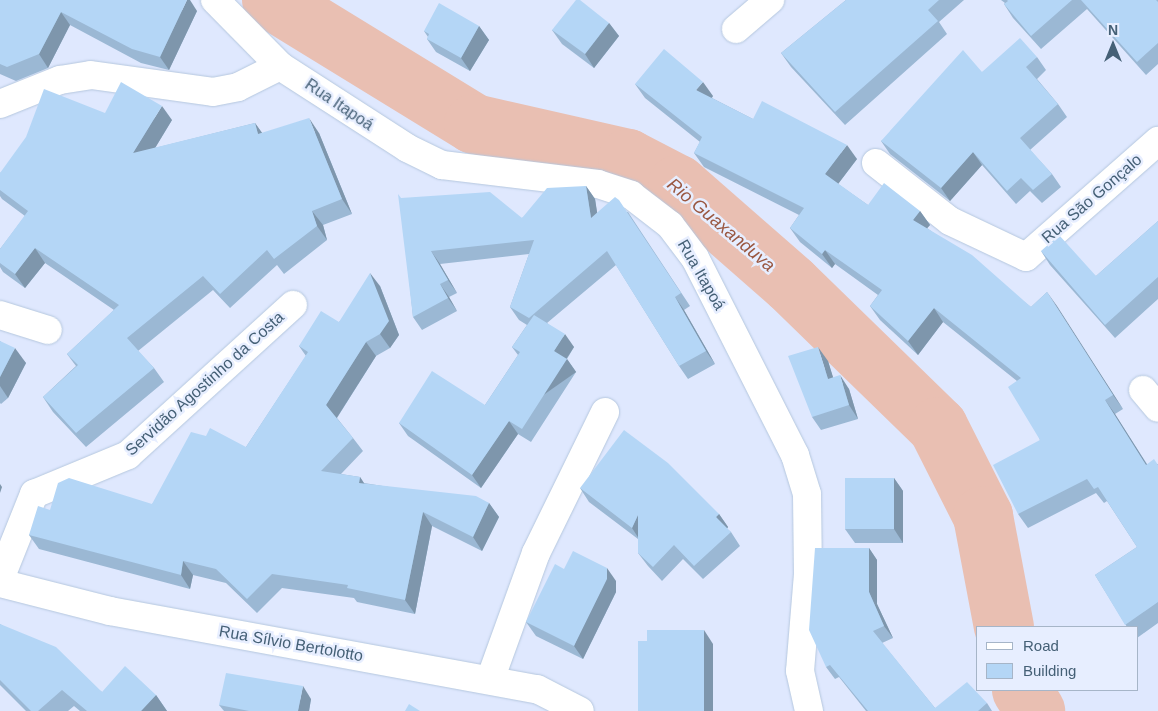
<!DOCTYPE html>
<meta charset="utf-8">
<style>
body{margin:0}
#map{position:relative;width:1158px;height:711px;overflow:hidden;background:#dfe8fe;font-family:Helvetica,sans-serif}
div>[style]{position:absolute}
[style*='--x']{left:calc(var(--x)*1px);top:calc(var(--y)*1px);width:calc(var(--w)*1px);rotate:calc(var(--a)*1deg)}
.river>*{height:60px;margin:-30px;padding:0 30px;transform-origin:30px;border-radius:30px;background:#e9bfb2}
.roads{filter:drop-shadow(0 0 1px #b5c7de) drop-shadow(0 0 1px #b5c7de)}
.minor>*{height:28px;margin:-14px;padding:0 14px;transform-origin:14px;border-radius:14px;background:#fff}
.wall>*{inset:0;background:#9bb8d4}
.shaded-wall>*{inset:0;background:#7e96ac;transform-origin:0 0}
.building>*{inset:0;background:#b4d6f6;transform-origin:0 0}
span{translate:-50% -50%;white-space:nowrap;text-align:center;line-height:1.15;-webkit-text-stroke:5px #e7eeff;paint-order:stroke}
.street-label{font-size:16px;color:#456076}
.water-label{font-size:18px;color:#9a5842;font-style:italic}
.legend{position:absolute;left:976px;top:626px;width:162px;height:65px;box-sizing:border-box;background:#e7eeff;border:1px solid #a6b5c8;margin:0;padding:6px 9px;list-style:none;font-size:15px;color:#456076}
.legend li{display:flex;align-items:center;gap:10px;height:25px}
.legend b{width:25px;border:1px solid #a6b5c8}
.north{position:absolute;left:1088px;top:20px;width:50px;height:50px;-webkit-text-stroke:4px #e7eeff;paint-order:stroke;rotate:0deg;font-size:14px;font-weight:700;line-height:20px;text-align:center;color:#456076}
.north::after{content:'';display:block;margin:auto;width:18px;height:22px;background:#456076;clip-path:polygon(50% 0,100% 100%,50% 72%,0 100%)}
</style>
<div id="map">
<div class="river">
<i style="--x:272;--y:0;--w:237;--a:31.5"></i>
<i style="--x:474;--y:124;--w:158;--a:12.8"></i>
<i style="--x:628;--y:159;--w:56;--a:27.5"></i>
<i style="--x:678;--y:185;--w:150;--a:41.2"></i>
<i style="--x:791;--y:284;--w:205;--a:44.2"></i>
<i style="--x:938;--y:427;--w:100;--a:63.2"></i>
<i style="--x:983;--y:516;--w:113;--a:79.3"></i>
<i style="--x:1022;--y:690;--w:25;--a:58"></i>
</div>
<div class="roads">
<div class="minor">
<i style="--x:215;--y:0;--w:93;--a:45.4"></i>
<i style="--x:280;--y:66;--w:151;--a:32.8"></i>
<i style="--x:407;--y:148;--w:39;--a:26"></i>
<i style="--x:442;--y:165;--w:157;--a:6.9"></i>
<i style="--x:598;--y:184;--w:35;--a:18"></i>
<i style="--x:631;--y:195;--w:49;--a:37.6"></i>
<i style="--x:670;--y:225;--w:41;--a:52.9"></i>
<i style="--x:695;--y:258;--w:221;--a:63.1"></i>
<i style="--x:795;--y:455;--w:41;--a:72.9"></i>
<i style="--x:807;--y:494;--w:80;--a:89.3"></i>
<i style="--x:808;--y:574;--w:97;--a:94.7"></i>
<i style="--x:800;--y:671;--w:41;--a:77.3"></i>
<i style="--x:736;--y:29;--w:45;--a:-40.5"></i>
<i style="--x:0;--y:104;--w:65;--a:-21.8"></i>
<i style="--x:60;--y:80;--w:31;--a:-9"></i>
<i style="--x:91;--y:75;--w:123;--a:7.9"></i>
<i style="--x:213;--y:92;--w:25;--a:-11"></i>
<i style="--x:238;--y:87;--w:47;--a:-26.6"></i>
<i style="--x:876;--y:163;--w:94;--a:38.1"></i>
<i style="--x:950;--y:221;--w:84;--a:25.3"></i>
<i style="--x:1026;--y:257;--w:176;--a:-41.3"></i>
<i style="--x:0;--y:315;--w:50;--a:17.4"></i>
<i style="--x:1143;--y:390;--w:23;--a:50"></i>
<i style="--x:0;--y:579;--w:92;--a:-68.2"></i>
<i style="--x:34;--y:494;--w:102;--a:-22.5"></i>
<i style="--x:128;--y:455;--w:223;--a:-42.3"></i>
<i style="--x:0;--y:583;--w:114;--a:14.3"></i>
<i style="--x:110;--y:611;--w:434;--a:10.4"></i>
<i style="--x:537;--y:689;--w:48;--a:27.1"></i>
<i style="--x:490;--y:680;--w:135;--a:-70.1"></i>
<i style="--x:536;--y:553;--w:157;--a:-63.9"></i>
</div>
</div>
<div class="wall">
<i style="clip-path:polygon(0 0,197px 11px,169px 70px,141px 63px,70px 25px,48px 68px,16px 81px,0 74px)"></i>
<i style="clip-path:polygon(846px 0,964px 0,939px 22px,947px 34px,845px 125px,791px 67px,781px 53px)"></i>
<i style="clip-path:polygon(1001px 0,1158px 0,1158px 64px,1146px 75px,1087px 9px,1041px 49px,1013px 18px,1004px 4px,1005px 3px)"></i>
<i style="clip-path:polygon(609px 23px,619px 36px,594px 68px,562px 44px,552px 30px)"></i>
<i style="clip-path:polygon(479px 26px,489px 40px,470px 71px,436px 52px,427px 39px,428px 37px,424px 31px)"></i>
<i style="clip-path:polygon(1037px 57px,1046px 70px,1037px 79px,1058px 104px,1067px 117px,1030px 150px,1052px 174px,1061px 187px,1042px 203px,1030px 191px,1016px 204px,982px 165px,950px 201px,890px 154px,881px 141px,982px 72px)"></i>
<i style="clip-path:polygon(635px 84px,713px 96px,712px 98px,753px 119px,857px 159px,838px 184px,868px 205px,920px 211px,930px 225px,927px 228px,1031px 307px,1047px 292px,1123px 409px,1115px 414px,1147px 464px,1158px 464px,1158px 623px,1137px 638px,1137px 627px,1127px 627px,1095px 575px,1137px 547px,1107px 501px,1104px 503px,1096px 493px,1028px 528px,1018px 514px,1040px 440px,1017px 381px,943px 322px,918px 355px,880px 320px,870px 306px,878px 295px,835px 264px,832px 268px,800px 242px,790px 228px,799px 215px,704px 167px,694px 153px,700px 142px,645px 98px)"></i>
<i style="clip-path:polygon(105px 113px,172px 120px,155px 148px,255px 123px,262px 133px,319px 133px,352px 214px,323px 225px,327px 240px,284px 274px,277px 265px,230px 308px,213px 290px,138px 351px,154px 368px,164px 382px,86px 447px,53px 412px,43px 397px,76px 366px,67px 354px,114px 310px,45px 263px,25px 288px,3px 272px,0 267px,0 249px,25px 216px,2px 199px,0 196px,0 173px)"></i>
<i style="clip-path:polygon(586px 186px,595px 199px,597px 213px,628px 212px,690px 306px,684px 310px,715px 364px,688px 379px,679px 366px,616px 265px,547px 323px,574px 347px,567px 359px,576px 372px,531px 442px,518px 434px,481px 488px,408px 436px,399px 423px,485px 405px,518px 355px,512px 347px,527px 325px,519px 320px,510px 307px,529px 254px,440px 264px,457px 293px,449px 297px,457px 311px,422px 330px,413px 317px,401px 198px,522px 218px)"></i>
<i style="clip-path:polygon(1158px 221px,1158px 299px,1115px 338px,1050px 265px,1041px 251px,1096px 276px)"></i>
<i style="clip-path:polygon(380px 286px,399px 335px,390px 348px,376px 356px,337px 418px,353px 438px,363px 451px,341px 474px,360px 477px,364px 483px,489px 503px,499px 517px,482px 551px,432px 526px,415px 614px,357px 602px,354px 598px,282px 588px,257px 613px,226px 583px,193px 575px,190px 589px,39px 549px,29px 535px,50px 510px,152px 504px,246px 447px,306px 356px,299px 346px,339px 322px)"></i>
<i style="clip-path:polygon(0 341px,26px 363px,8px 398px,1px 404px,0 403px)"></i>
<i style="clip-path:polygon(828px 361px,833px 378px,849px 389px,858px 419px,821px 430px,812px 417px)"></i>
<i style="clip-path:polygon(894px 478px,903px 491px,903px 543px,855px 543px,845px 529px)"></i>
<i style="clip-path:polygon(580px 488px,719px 514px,728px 527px,727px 529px,731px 532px,740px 546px,703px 579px,683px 559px,662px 581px,648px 566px,638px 553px,638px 539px,589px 502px)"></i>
<i style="clip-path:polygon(869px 548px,877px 560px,877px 604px,893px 638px,882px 643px,935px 708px,987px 703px,992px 711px,866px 711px,839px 677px,835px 679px,826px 667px)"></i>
<i style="clip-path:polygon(564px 569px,616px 581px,616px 592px,583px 659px,536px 636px,526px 622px)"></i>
<i style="clip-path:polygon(0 624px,102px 692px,156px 695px,167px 711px,80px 711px,74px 706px,68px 711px,26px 711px,0 685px)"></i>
<i style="clip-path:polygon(311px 699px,309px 711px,224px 711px,219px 705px)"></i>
</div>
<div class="shaded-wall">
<i style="clip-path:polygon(187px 0,190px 0,197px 11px,169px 70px,160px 57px)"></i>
<i style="clip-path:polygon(61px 12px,70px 25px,48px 68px,39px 54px)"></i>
<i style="clip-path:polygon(609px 23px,619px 36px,594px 68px,585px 54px)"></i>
<i style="clip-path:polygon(479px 26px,489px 40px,470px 71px,461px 58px)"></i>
<i style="clip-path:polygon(703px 82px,713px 96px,706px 104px,696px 90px)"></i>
<i style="clip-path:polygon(162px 106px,172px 120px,143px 168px,133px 153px)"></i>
<i style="clip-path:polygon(309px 118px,319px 133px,352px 214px,342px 199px)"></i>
<i style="clip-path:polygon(255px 123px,265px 137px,258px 134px)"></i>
<i style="clip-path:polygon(847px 145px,857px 159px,835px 188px,825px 174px)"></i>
<i style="clip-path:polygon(973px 152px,982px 165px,950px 201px,941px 188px)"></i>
<i style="clip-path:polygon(586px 186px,595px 199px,600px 231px,591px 218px)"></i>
<i style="clip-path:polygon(312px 211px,323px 225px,327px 240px,317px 226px)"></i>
<i style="clip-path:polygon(920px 211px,930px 225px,922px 234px,913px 220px)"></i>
<i style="clip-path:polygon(35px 248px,45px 263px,25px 288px,15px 274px)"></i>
<i style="clip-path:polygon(825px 250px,835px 264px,832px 268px,822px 254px)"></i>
<i style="clip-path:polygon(431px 251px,440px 264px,457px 293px,448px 280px)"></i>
<i style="clip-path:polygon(370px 273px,380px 286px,399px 335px,390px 348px,380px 334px)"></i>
<i style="clip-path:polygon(440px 284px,449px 297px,457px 311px,448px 298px)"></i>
<i style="clip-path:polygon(1047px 292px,1057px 306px,1123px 409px,1113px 395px)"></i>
<i style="clip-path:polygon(675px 297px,684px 310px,715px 364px,706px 351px)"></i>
<i style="clip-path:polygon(934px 308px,943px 322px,918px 355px,908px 341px)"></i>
<i style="clip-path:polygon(565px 334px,574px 347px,563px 364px,554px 351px)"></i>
<i style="clip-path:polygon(366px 342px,376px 356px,336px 419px,326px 405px)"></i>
<i style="clip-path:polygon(818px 347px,828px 361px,838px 393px,828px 379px)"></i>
<i style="clip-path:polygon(15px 348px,26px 363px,8px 398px,0 386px,0 377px)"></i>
<i style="left:567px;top:359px;width:16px;height:83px;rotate:55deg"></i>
<i style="clip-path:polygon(840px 375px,849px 389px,858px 419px,849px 405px)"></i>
<i style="clip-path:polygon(1105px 400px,1115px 414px,1156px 479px,1146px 465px)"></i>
<i style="clip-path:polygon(509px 421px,518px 434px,481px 488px,472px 475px)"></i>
<i style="clip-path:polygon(360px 477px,369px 491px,359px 483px)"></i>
<i style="clip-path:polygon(894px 478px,903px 491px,903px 543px,894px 529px)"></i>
<i style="clip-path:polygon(0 484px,2px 487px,0 493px)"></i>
<i style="clip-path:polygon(489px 503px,499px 517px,482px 551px,473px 537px)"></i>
<i style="clip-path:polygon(423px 512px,432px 526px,415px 614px,405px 600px)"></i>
<i style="clip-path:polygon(719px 514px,728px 527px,725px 531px,716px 517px)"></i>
<i style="clip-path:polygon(638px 515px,641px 542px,632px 528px)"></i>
<i style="clip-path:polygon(869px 548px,877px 560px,877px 604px,893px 638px,884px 626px,869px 592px)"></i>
<i style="clip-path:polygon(183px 561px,193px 575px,190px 589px,181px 575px)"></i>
<i style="clip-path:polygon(607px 568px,616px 581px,616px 592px,583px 659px,574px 646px)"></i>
<i style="clip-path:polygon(704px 630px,713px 644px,713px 711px,704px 711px)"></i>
<i style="clip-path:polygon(303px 686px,311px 699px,309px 711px,298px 711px)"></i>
<i style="clip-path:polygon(156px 695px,167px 711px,141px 711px)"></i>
</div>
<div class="building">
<i style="clip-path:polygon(0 0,187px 0,160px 57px,132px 49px,61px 12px,39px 54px,7px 67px,0 64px)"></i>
<i style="clip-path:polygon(576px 0,580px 0,609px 23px,585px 54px,552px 30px)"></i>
<i style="clip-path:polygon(846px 0,939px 0,928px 10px,938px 21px,835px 112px,781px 53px)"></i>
<i style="clip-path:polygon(1007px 0,1072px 0,1031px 36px,1004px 4px,1008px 1px)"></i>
<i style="clip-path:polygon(1081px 0,1156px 0,1158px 2px,1158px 43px,1137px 62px)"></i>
<i style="clip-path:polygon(439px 3px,479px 26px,461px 58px,427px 39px,429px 34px,424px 31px)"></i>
<i style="clip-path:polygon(1020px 38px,1037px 57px,1026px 67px,1058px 104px,1020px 138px,1052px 174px,1033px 190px,1021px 178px,1007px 191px,973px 152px,941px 188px,881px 141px,963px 50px,982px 72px)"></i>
<i style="clip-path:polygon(664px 49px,703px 82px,696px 90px,753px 119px,762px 101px,847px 145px,825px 174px,868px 205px,884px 183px,920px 211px,913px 220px,972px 255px,1031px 307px,1047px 292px,1113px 395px,1105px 400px,1146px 465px,1154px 459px,1158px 465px,1158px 602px,1125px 625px,1095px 575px,1137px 547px,1098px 487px,1094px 489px,1087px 479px,1018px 514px,993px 465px,1040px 440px,1008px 387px,1021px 378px,934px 308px,908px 341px,870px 306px,882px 290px,825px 250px,822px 254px,790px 228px,804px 208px,694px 153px,702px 137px,635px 84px)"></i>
<i style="clip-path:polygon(121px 82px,162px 106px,133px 153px,255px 123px,258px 134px,309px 118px,342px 199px,312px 211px,317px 226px,274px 259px,267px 250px,220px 294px,203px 276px,127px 338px,154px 368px,76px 433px,43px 397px,78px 365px,67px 354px,119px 305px,35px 248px,15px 274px,0 263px,0 249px,28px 211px,0 190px,0 173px,26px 137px,44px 89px,105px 113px)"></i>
<i style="clip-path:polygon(586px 186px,591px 218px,615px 197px,619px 200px,681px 293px,675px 297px,706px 351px,679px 366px,607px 251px,529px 318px,510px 307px,534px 240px,431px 251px,448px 280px,440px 284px,448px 298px,413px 317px,398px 194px,401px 198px,490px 192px,522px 218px,547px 188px)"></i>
<i style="clip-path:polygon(1158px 221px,1158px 277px,1105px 325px,1041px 251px,1059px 235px,1096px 276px)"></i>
<i style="clip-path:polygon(370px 273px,389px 321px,380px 334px,366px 342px,326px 405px,353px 438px,321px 471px,360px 477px,359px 483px,476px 496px,489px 503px,473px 537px,423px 512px,405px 600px,347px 588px,348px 585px,272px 574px,247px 599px,216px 569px,183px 561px,181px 575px,29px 535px,38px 506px,50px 510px,58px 483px,69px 478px,152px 504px,191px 432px,206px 436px,210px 428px,246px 447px,308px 352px,299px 346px,321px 311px,339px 322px)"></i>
<i style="clip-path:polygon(534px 315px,565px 334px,554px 351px,567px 359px,522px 429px,509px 421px,472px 475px,399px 423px,432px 371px,485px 405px,520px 352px,512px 347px)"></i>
<i style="clip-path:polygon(0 341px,15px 348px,0 377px)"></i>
<i style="clip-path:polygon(818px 347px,828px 379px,840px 375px,849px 405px,812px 417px,788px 356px)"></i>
<i style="clip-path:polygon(624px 430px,668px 463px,719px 514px,716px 517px,731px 532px,694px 566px,674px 545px,653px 567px,638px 553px,638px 515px,632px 528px,580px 488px)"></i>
<i style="left:845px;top:478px;width:49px;height:51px"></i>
<i style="clip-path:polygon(815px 548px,869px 548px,869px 592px,884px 626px,873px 631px,935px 708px,967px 682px,987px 703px,978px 711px,868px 711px,830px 665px,826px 667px,809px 630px)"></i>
<i style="clip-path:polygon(573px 551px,607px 568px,607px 579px,574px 646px,526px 622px,555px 564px,564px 569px)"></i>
<i style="clip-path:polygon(0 624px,56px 647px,102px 692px,125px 666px,156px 695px,141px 711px,87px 711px,62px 690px,38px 711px,31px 711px,0 680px)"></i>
<i style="clip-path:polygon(647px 630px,704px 630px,704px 711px,638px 711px,638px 641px,647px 641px)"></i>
<i style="clip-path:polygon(226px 673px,303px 686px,298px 711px,249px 711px,219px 705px)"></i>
<i style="clip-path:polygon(409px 704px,420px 711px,405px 711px)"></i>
</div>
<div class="street-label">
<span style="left:339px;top:105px;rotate:34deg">Rua Itapoá</span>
<span style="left:1092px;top:199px;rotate:-41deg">Rua São Gonçalo</span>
<span style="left:701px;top:275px;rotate:60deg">Rua Itapoá</span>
<span style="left:205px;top:384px;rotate:-42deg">Servidão Agostinho da Costa</span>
<span style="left:291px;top:644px;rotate:10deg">Rua Sílvio Bertolotto</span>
</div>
<div class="water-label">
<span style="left:721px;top:225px;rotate:40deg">Rio Guaxanduva</span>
</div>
<ul class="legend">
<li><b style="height:6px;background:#fff"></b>Road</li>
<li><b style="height:14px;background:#b4d6f6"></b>Building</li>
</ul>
<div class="north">N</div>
</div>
